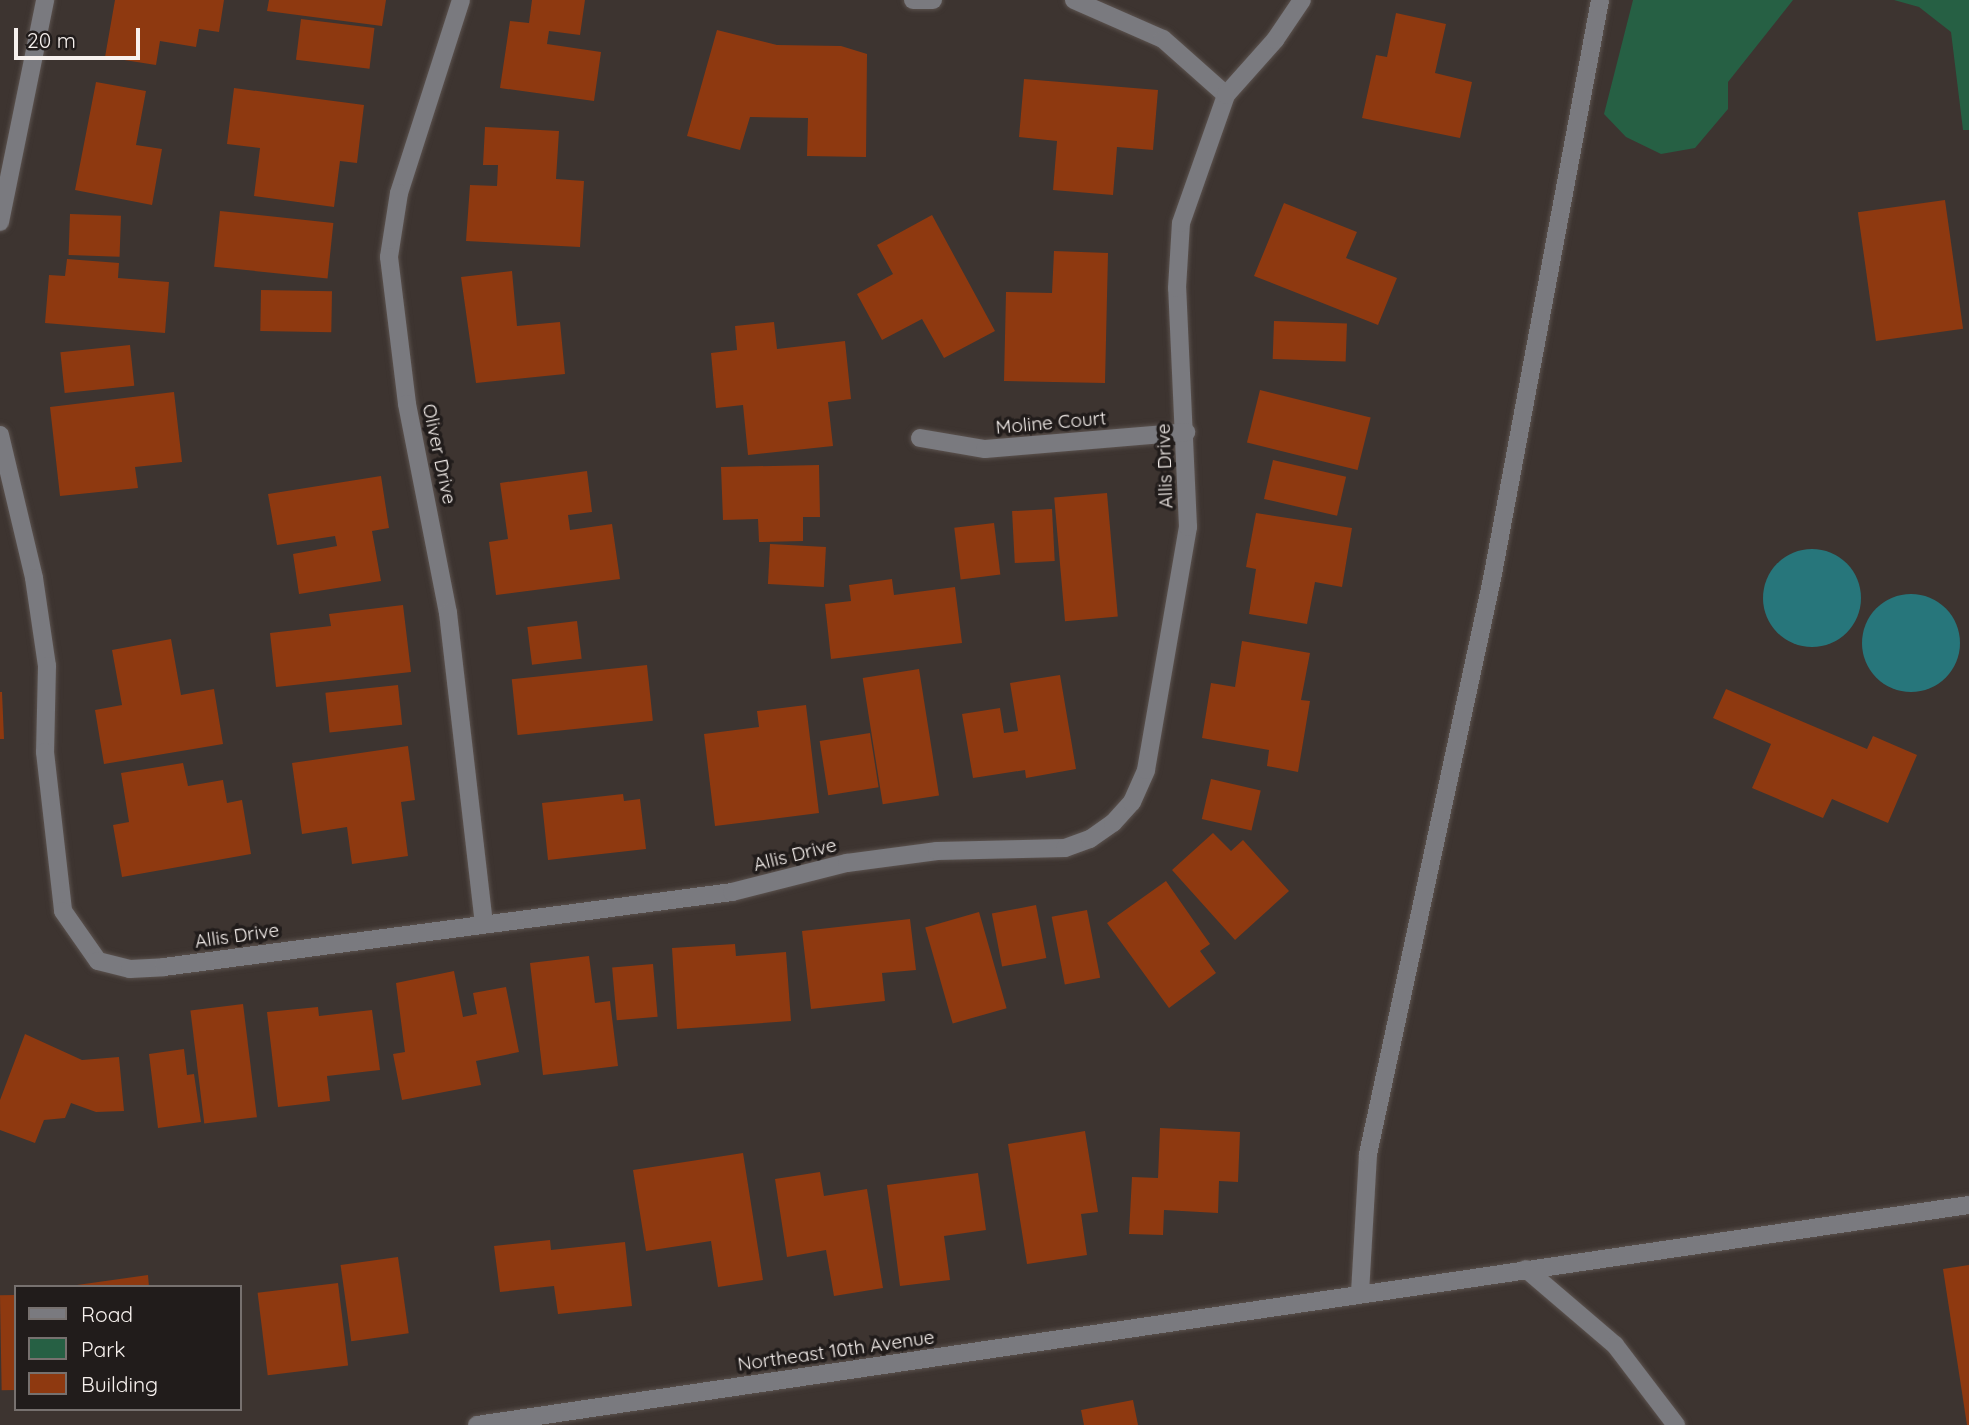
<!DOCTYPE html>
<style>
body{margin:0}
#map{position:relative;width:1969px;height:1425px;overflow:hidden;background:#3d3430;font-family:Quicksand,sans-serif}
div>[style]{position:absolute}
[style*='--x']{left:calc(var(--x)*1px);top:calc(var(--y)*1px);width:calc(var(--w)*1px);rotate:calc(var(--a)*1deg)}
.green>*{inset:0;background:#266044}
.water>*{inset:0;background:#27767b}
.round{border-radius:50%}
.building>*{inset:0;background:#8e3910;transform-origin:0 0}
.roads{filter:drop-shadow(0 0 2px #5b524e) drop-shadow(0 0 2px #5b524e)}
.minor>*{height:18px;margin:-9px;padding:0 9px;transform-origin:9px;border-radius:9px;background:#7a7a7f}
span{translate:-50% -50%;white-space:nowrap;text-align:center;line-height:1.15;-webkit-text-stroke:7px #211c1b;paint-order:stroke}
.street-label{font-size:19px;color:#f7f1ee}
.legend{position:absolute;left:14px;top:1285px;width:228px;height:126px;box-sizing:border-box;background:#211c1b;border:2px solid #77716f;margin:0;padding:9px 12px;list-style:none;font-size:21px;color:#f7f1ee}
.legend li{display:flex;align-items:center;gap:14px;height:35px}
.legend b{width:35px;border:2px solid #77716f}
.scale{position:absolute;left:14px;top:28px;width:126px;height:32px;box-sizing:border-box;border:4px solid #f7f1ee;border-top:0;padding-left:9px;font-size:21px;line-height:24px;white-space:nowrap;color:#f7f1ee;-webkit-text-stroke:5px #211c1b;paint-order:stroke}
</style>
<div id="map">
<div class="green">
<i style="clip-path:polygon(1633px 0,1793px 0,1728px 82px,1728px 109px,1695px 148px,1661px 154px,1626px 137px,1604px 114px)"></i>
<i style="clip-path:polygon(1894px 0,1969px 0,1969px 130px,1963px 130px,1951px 32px,1919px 7px)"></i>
</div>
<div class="water">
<i class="round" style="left:1763px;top:549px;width:98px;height:98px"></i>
<i class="round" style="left:1862px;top:594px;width:98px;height:98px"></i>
</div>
<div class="building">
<i style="clip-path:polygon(115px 0,224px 0,219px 32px,199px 29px,196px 47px,160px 41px,156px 65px,105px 57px)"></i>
<i style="clip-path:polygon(269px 0,386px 0,382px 26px,267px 11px)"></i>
<i style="clip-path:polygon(532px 0,585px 0,580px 35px,549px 31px,547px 44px,601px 52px,594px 101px,500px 88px,510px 21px,529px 23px)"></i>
<i style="clip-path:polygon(1396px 13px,1446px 24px,1435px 73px,1472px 82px,1460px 138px,1362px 118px,1376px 55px,1387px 57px)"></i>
<i style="left:301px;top:19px;width:74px;height:41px;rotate:7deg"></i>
<i style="clip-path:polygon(717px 30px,777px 45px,841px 46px,867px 54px,866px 157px,807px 156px,808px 118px,750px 117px,740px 150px,687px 136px)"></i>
<i style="clip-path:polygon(1024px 79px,1158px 90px,1153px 150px,1117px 147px,1113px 195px,1053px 190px,1057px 141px,1019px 137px)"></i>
<i style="clip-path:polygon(96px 82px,146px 91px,136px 145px,162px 149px,152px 205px,75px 190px)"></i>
<i style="clip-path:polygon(234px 88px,364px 105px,357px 163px,340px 161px,334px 207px,254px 196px,260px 148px,227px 144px)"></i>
<i style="clip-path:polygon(485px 127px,559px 131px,556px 179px,584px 181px,580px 247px,466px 241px,470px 185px,497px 186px,498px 165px,483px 165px)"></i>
<i style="left:1945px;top:200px;width:130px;height:88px;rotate:82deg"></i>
<i style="clip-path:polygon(1284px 203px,1357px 232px,1346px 258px,1397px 278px,1378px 325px,1254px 276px)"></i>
<i style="left:220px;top:211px;width:114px;height:56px;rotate:6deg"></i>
<i style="left:70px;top:214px;width:51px;height:41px;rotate:2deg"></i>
<i style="clip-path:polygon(932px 215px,995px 331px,944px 358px,922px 319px,882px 340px,857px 294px,893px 274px,877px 245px)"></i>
<i style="clip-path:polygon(1054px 251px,1108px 253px,1105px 383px,1004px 381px,1006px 292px,1052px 293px)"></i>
<i style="clip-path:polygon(67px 259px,119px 263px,118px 278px,169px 282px,165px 333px,45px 323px,49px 275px,65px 276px)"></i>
<i style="clip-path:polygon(512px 271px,517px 326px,560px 322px,565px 374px,476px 383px,461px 277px)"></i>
<i style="left:261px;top:290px;width:71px;height:41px;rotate:1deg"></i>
<i style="left:1274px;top:321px;width:73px;height:38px;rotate:2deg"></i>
<i style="clip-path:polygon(774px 322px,777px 349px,845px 341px,851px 399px,828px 402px,833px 446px,748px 455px,743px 405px,716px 408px,711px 353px,737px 350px,735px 326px)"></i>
<i style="left:130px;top:345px;width:41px;height:70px;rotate:84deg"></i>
<i style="left:1260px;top:390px;width:114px;height:54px;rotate:14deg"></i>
<i style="clip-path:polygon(174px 392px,182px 462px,135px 467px,138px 488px,60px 496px,50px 407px)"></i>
<i style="left:1273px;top:460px;width:75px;height:40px;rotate:13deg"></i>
<i style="clip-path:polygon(819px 465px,820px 517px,803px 517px,803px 541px,759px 542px,758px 519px,723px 520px,721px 467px)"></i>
<i style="clip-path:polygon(587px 471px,592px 512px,568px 515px,570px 530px,612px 524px,620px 579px,496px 595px,489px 542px,508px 539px,500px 483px)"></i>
<i style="clip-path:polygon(381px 476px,389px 528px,372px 531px,381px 581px,299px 594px,293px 554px,337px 546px,335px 536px,277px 545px,268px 494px)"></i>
<i style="left:1107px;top:493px;width:124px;height:53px;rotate:85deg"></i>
<i style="left:1052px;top:509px;width:52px;height:40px;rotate:87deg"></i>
<i style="clip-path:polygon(1256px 513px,1352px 528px,1342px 587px,1315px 582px,1307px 624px,1249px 614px,1256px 569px,1246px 567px)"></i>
<i style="left:994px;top:523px;width:52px;height:40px;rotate:83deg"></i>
<i style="left:770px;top:544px;width:56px;height:40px;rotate:3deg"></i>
<i style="clip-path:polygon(892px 579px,894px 595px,955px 587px,962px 643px,831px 659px,825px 604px,851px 601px,849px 585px)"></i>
<i style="clip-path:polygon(403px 605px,411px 672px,276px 687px,270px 633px,331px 626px,329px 614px)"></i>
<i style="left:577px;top:621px;width:38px;height:50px;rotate:83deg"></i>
<i style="clip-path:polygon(171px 639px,181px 695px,214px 689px,223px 744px,104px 764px,95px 710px,122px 705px,112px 650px)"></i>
<i style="clip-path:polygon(1242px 641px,1310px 653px,1301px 700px,1310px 701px,1298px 772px,1267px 766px,1269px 750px,1202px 738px,1211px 683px,1235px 687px)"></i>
<i style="left:647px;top:665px;width:56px;height:136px;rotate:84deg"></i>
<i style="left:919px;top:669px;width:128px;height:57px;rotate:81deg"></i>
<i style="clip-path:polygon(1060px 675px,1076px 769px,1026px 778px,1025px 770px,973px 778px,962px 714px,1000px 708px,1004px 733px,1018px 731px,1010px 683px)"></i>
<i style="left:398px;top:685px;width:40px;height:73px;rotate:84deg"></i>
<i style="clip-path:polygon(1726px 689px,1867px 749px,1873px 736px,1917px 755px,1888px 823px,1832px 799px,1823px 818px,1752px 788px,1771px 744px,1713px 718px)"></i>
<i style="clip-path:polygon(0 692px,2px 692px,4px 739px,0 739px)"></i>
<i style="clip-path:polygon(806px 705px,819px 813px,715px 826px,704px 734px,759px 727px,757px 711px)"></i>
<i style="left:870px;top:733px;width:55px;height:51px;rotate:81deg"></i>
<i style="clip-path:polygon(408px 746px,415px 800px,401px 802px,408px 856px,352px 864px,347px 827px,302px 834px,292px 763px)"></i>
<i style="clip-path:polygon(183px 763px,188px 786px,223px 780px,227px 803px,242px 800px,251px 854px,122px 877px,113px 825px,129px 822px,121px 773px)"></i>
<i style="left:1211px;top:779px;width:51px;height:41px;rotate:13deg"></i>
<i style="clip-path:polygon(623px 794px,624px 801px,640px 799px,646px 849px,548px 860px,542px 803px)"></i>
<i style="clip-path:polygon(1213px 833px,1231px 851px,1243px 840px,1289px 891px,1235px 940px,1172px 870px)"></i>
<i style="clip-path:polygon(1166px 881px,1210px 944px,1200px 951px,1216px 973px,1169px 1008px,1107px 923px)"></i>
<i style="left:1036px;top:905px;width:54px;height:45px;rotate:79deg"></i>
<i style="left:1087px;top:910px;width:69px;height:36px;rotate:79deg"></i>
<i style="left:979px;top:912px;width:100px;height:56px;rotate:74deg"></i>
<i style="clip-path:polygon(910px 919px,916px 970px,882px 973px,885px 1001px,811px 1009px,802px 931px)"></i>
<i style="clip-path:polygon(735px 944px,736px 956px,786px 952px,791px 1021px,677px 1029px,672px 948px)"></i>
<i style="clip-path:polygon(589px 956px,595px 1003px,610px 1001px,618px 1066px,543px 1075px,530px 963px)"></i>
<i style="left:653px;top:964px;width:53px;height:41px;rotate:85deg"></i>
<i style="clip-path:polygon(454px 971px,463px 1017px,477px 1014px,473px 993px,506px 987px,519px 1052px,476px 1061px,481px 1085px,402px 1100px,393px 1054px,405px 1052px,396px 983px)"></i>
<i style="left:243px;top:1004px;width:114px;height:53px;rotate:83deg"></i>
<i style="clip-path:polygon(318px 1007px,319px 1016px,372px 1010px,380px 1070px,327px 1076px,330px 1101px,278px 1107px,267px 1012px)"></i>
<i style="clip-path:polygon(25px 1034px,82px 1060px,119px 1057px,124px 1111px,96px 1112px,71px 1103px,65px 1118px,44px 1120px,35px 1143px,0 1130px,0 1100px)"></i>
<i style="clip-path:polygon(184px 1049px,187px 1075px,194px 1074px,201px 1122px,158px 1128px,149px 1054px)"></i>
<i style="clip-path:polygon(1160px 1128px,1240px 1132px,1238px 1182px,1219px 1181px,1218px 1213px,1164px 1210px,1163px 1235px,1129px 1234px,1132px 1177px,1158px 1178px)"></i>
<i style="clip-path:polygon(1085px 1131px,1098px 1212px,1081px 1214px,1087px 1255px,1027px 1264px,1008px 1144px)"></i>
<i style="clip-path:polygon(743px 1153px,763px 1280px,718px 1287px,711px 1241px,646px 1251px,633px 1170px)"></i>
<i style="clip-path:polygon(820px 1172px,824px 1196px,867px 1189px,883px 1288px,834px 1296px,826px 1250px,787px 1257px,775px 1179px)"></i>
<i style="clip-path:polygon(978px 1173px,986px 1230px,944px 1236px,950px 1280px,900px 1286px,887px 1185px)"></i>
<i style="clip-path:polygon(550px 1240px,551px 1250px,625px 1242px,632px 1306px,558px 1314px,554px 1286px,500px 1292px,494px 1246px)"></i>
<i style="left:398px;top:1257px;width:77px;height:58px;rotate:82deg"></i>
<i style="clip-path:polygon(1969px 1265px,1969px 1425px,1967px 1425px,1943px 1269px)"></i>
<i style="clip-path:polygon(148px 1275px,149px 1287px,77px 1287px,77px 1285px)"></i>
<i style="left:338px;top:1283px;width:83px;height:81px;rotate:83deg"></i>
<i style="left:15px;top:1295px;width:95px;height:15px;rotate:89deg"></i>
<i style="clip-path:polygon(1133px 1400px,1138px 1425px,1084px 1425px,1081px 1410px)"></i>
</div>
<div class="roads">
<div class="minor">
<i style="--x:461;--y:0;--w:203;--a:107.8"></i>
<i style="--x:399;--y:193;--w:65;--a:98.9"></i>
<i style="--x:389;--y:257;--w:148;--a:83"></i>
<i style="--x:407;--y:404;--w:213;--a:78.9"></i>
<i style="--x:448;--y:613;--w:313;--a:83.4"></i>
<i style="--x:913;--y:0;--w:20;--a:0"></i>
<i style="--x:1074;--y:0;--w:97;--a:23.7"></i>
<i style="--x:1163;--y:39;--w:84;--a:41.6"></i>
<i style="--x:0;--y:222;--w:227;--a:-78.5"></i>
<i style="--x:0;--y:435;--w:147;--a:76.6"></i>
<i style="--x:34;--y:578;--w:89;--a:81.6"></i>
<i style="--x:47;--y:666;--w:86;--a:91.3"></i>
<i style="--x:45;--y:752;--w:160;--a:83.5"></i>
<i style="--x:63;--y:911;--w:61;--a:55"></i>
<i style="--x:98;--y:961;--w:33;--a:14"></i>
<i style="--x:130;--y:969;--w:34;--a:-3"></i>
<i style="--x:164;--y:967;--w:573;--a:-7.52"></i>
<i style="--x:732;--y:892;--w:119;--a:-14.2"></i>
<i style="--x:847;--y:863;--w:91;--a:-7.6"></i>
<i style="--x:937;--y:851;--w:128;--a:-1.3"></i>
<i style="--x:1065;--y:848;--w:27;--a:-20"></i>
<i style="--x:1090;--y:839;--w:28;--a:-35"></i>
<i style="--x:1113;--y:823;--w:28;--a:-48"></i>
<i style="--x:1132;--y:802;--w:35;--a:-66"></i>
<i style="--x:1146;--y:770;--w:247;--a:-80.2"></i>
<i style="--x:1188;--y:527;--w:239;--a:-92.6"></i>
<i style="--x:1177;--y:288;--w:65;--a:-86.5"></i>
<i style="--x:1181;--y:223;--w:136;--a:-70.6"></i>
<i style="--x:1226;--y:95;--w:74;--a:-48.3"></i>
<i style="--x:1275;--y:40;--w:48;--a:-56"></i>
<i style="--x:920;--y:438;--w:66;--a:9.6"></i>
<i style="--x:985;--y:449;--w:202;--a:-4.8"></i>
<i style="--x:1526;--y:1269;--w:117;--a:40.5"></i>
<i style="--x:1615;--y:1345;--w:101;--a:52.7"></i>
<i style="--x:1360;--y:1293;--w:139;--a:-86.7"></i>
<i style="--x:1368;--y:1154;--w:588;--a:-77.83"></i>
<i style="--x:1492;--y:579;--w:589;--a:-79.43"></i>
<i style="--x:477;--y:1425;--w:1508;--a:-8.39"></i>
</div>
</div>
<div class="street-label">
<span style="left:1051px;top:423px;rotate:-5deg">Moline Court</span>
<span style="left:439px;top:454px;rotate:78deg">Oliver Drive</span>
<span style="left:1165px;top:466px;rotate:-92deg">Allis Drive</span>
<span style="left:795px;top:855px;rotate:-14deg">Allis Drive</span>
<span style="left:237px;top:936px;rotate:-8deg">Allis Drive</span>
<span style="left:836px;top:1351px;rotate:-8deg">Northeast 10th Avenue</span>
</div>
<ul class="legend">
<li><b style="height:9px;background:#7a7a7f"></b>Road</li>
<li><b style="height:19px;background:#266044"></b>Park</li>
<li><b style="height:19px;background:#8e3910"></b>Building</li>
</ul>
<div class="scale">20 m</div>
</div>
